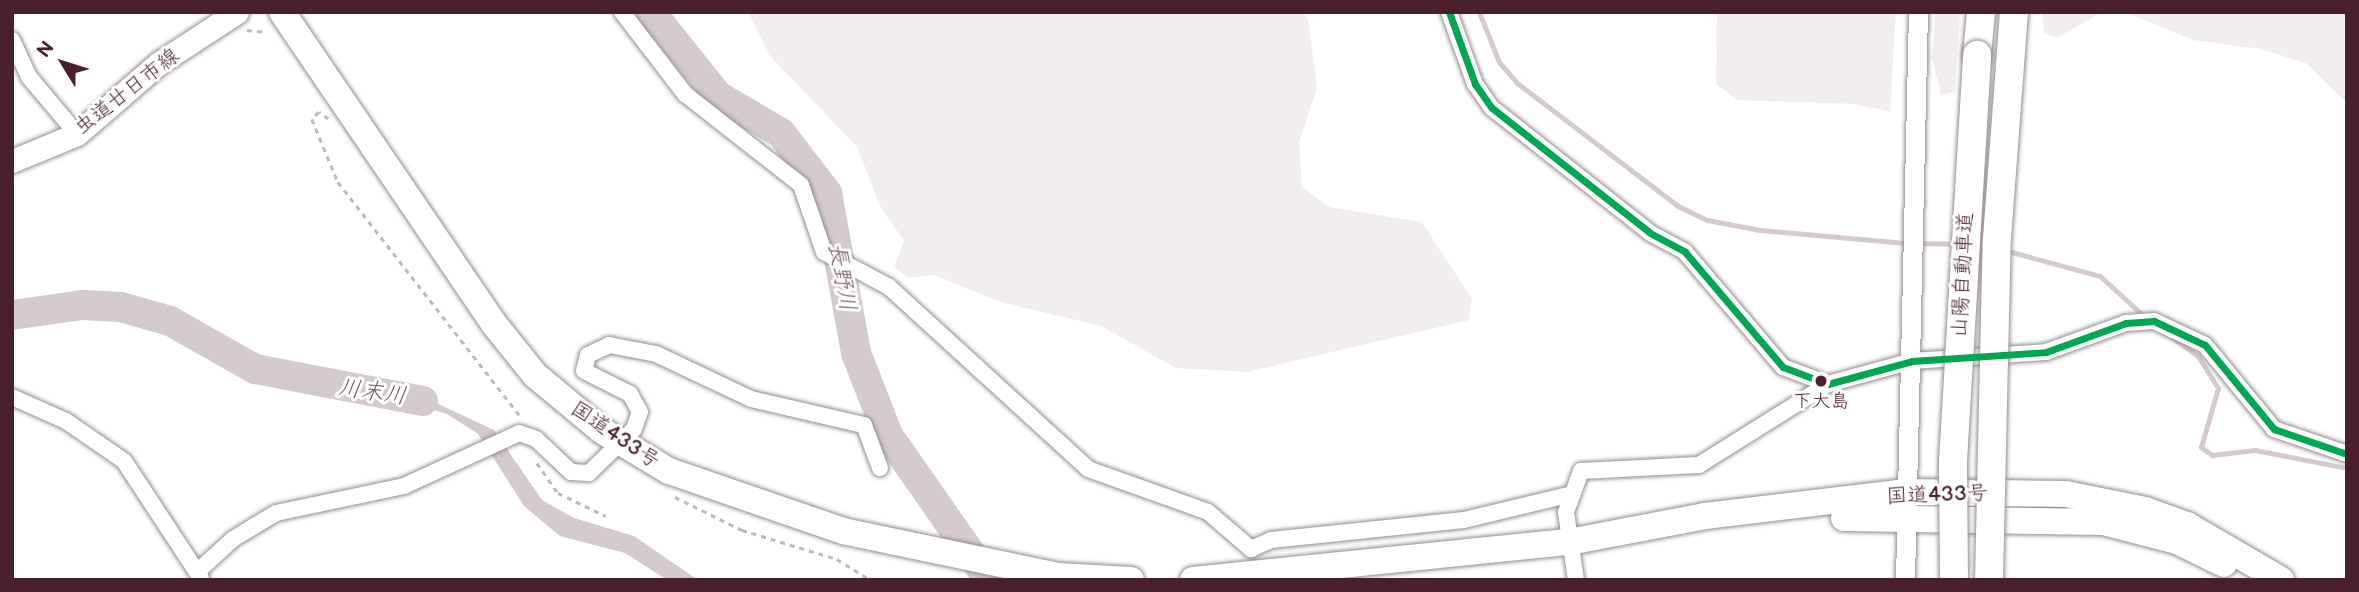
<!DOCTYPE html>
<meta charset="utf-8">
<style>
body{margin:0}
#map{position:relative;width:2359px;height:592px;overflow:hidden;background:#fff;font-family:"Balsamiq Sans","Klee One",sans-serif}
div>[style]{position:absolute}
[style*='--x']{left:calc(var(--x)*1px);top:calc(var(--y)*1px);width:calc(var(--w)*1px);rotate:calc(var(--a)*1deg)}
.built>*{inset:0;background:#f1edee}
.water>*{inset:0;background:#d4cacc}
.stream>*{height:5px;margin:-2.5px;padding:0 2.5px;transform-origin:2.5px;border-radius:2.5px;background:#d4cacc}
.river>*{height:30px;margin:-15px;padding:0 15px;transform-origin:15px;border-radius:15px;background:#d4cacc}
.path>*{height:2.5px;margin-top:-1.25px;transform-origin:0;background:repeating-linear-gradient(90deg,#bdb8b9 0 5px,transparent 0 10px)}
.roads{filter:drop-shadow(0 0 2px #948c8e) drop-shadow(0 0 2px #948c8e)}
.minor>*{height:16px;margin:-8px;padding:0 8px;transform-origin:8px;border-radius:8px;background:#fff}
.tertiary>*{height:19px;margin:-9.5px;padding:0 9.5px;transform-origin:9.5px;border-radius:9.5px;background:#fff}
.secondary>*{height:23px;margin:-11.5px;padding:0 11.5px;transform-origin:11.5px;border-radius:11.5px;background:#fff}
.trunk>*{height:26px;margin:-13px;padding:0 13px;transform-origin:13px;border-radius:13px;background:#fff}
.motorway>*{height:28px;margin:-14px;padding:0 14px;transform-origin:14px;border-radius:14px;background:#fff}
.bridges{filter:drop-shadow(0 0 2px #948c8e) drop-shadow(0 0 2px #948c8e)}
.motorway-bridge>*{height:28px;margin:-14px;padding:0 14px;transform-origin:14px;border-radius:14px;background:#fff}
.bus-1>*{height:7px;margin:-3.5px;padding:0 3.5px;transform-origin:3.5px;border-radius:3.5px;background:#00a651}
.dots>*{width:19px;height:19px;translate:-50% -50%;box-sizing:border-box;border:4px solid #fff;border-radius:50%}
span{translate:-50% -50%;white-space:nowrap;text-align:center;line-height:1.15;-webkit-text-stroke:6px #fff;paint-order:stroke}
.bus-label{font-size:19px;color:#4a1f2b}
.street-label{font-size:21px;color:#4a1f2b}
.water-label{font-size:23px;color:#74535c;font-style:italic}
.frame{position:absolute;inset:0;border:14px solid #4a1f2b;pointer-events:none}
.north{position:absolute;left:28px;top:28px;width:70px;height:70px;-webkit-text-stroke:5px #fff;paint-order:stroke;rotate:308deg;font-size:19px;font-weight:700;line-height:28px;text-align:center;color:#4a1f2b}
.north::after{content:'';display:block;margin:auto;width:24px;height:32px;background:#4a1f2b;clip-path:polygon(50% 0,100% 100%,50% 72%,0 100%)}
</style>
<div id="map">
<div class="built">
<i style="clip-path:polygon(748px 12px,1301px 12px,1308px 18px,1317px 88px,1299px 142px,1302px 187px,1329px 207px,1422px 222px,1472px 299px,1469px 320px,1247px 372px,1176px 368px,1101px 326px,1000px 302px,934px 275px,909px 278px,894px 267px,904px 241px,881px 208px,857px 147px,769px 55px)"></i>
<i style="clip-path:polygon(1717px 12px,1896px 12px,1890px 112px,1855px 104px,1737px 100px,1716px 84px)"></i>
<i style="clip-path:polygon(1936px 12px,1960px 12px,1955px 92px,1941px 95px,1932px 58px)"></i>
<i style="clip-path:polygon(2042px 12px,2102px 12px,2057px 38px,2044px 33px)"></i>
<i style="clip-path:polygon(2125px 12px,2347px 12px,2347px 103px,2306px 63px,2260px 49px,2193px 40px)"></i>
</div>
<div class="water">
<i style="clip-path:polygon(417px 394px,494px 430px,542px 500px,574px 518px,634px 536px,698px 580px,667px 580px,625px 553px,560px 536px,524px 506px,478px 434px,447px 414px,384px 395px)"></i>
</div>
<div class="stream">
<i style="--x:1479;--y:12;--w:54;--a:68.2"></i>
<i style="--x:1499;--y:62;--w:28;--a:49"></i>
<i style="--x:1517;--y:83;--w:203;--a:37.4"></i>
<i style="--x:1678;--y:206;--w:32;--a:26"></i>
<i style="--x:1707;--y:220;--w:54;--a:10.7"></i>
<i style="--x:1760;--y:230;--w:148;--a:5.1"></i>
<i style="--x:1917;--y:243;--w:39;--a:1"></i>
<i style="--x:2004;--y:250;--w:99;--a:15.2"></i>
<i style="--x:2100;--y:276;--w:62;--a:42.4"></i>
<i style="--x:2173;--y:338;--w:31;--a:36"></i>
<i style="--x:2198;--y:356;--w:38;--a:58"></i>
<i style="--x:2218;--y:388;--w:61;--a:106.1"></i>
<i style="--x:2201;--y:447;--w:14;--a:36"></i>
<i style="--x:2212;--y:455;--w:43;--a:-6.6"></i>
<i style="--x:2255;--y:450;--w:94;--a:11.1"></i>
</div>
<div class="river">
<i style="--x:651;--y:12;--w:107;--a:51.4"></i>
<i style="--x:718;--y:96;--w:73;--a:30.4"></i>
<i style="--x:781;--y:133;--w:76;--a:52.5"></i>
<i style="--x:827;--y:193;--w:163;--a:79.7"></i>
<i style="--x:856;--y:353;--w:88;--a:68.7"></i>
<i style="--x:888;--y:435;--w:177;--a:55.1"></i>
<i style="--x:12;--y:315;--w:71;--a:-8.1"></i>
<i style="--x:82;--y:305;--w:39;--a:3"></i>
<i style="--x:121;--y:307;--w:51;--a:15.9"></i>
<i style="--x:170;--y:321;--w:98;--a:29.5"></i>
<i style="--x:255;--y:369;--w:171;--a:10.8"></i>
</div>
<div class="path">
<i style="--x:247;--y:30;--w:20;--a:6"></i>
<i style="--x:328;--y:119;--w:11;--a:-142"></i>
<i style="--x:319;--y:112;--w:10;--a:135"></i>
<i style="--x:312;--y:119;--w:68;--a:67.6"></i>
<i style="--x:338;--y:182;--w:296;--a:52.1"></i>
<i style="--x:537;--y:463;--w:37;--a:55"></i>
<i style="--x:558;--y:493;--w:53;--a:25.6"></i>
<i style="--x:675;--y:497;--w:75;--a:26.2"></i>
<i style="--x:742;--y:530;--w:99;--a:17"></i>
<i style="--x:837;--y:559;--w:40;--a:32"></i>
</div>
<div class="roads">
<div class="minor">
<i style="--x:622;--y:12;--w:103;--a:52.5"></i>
<i style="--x:685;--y:94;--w:147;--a:38.1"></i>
<i style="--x:801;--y:185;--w:71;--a:71.1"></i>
<i style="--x:824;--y:252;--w:74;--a:28.3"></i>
<i style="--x:889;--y:287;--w:270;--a:42.4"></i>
<i style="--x:1088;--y:469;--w:127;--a:19.7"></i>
<i style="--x:1208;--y:512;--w:57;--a:40.7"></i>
<i style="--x:1251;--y:549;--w:22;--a:-24"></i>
<i style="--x:1271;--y:540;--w:194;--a:-5.9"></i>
<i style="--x:1464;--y:520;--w:107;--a:-13.5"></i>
<i style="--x:1449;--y:12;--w:77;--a:70.1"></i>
<i style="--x:1475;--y:84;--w:29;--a:55"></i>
<i style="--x:1492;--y:108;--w:201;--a:38.3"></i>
<i style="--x:1650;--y:233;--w:40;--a:28"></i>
<i style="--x:1685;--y:252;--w:151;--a:49.6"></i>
<i style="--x:1783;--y:367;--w:48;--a:20.7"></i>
<i style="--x:1828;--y:384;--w:87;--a:-15.3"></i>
<i style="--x:1912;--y:361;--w:134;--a:-3.8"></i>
<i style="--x:2046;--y:352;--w:85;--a:-19.9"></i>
<i style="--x:2126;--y:323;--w:28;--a:-4"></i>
<i style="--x:2154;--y:321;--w:56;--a:25.2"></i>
<i style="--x:2205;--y:345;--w:109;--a:50.6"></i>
<i style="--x:2274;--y:429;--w:77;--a:18.9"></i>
<i style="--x:12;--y:40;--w:41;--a:65.3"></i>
<i style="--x:29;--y:77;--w:75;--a:49.9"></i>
<i style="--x:12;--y:397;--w:59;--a:24"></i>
<i style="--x:66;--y:421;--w:70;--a:34.6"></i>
<i style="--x:124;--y:461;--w:140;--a:56.7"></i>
<i style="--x:198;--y:571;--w:47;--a:-42.4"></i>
<i style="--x:233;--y:539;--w:50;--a:-31.2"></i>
<i style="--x:276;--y:513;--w:131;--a:-11.9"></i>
<i style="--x:404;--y:486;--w:127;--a:-24.7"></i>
<i style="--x:519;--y:433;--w:18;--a:19"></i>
<i style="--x:536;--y:439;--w:48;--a:43.3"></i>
<i style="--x:571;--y:472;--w:18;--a:3"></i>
<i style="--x:589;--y:473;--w:63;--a:-44.4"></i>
<i style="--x:634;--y:429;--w:18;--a:-71"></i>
<i style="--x:640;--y:412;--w:21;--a:-119"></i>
<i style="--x:630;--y:394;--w:51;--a:-153.4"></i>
<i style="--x:584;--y:371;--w:16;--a:-76"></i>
<i style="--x:588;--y:355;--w:23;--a:-25"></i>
<i style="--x:609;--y:345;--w:48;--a:10.8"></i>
<i style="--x:656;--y:354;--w:105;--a:25.3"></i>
<i style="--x:751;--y:399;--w:116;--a:13"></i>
<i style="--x:864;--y:425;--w:46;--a:69.6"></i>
<i style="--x:1576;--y:580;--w:69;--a:-98.4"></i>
<i style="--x:1566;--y:512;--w:44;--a:-69.9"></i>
<i style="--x:1581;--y:471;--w:118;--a:-2.9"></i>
<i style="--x:1699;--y:465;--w:152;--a:-32.1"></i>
</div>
<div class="tertiary">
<i style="--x:1905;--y:580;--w:568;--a:-88.69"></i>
</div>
<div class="secondary">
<i style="--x:12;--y:161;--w:70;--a:-22.6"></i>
<i style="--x:77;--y:134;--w:108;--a:-40.9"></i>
<i style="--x:159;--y:63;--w:93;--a:-33.2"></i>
</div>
<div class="trunk">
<i style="--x:282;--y:12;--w:377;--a:55.8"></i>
<i style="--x:494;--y:324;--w:65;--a:51.2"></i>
<i style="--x:535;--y:375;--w:86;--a:39.8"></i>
<i style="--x:601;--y:430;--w:79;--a:31.1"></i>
<i style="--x:669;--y:471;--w:184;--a:19"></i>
<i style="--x:843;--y:531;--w:221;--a:11.8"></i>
<i style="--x:1059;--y:576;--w:72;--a:3.2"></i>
<i style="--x:1844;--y:518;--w:259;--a:0.9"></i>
<i style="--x:2103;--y:522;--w:76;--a:14.4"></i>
<i style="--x:2177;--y:541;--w:52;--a:26.1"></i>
<i style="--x:1193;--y:580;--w:378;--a:-5.8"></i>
<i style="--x:1569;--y:542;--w:138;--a:-10.8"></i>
<i style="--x:1705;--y:516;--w:201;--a:-6.8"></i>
<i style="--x:1905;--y:492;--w:161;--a:0.7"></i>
<i style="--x:2066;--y:494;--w:81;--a:11.4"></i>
<i style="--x:2145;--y:510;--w:45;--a:19.7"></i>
<i style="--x:2187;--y:525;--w:109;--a:30.3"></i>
</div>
<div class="motorway">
<i style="--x:1977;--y:55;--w:43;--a:-84.7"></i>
</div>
</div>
<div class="bridges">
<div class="motorway-bridge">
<i style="--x:1954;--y:580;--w:119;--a:-90.5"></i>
<i style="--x:1953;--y:461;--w:407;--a:-86.6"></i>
<i style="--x:1989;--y:580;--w:342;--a:-88.7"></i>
<i style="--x:1997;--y:238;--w:226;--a:-85.7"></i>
</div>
</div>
<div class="bus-1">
<i style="--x:1449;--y:12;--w:77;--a:70.1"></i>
<i style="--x:1475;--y:84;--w:29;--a:55"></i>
<i style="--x:1492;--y:108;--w:201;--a:38.3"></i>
<i style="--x:1650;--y:233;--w:40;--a:28"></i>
<i style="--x:1685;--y:252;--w:151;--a:49.6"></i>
<i style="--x:1783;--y:367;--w:48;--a:20.7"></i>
<i style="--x:1828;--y:384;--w:87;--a:-15.3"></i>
<i style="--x:1912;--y:361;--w:134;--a:-3.8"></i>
<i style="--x:2046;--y:352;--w:85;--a:-19.9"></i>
<i style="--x:2126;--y:323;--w:28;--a:-4"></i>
<i style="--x:2154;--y:321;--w:56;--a:25.2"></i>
<i style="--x:2205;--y:345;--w:109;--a:50.6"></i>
<i style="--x:2274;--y:429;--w:77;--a:18.9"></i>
</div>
<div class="dots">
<i style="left:1821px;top:381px;background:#4a1f2b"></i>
</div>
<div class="bus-label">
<span style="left:1821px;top:402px">下大島</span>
</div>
<div class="street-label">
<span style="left:127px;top:92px;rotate:-38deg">虫道廿日市線</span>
<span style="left:1963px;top:275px;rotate:-87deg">山陽自動車道</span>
<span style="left:615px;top:435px;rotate:34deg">国道433号</span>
<span style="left:1937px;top:495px;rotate:-2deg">国道433号</span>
</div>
<div class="water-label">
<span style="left:842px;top:277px;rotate:80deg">長野川</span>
<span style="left:372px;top:392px;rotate:8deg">川末川</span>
</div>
<div class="frame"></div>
<div class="north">N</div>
</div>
